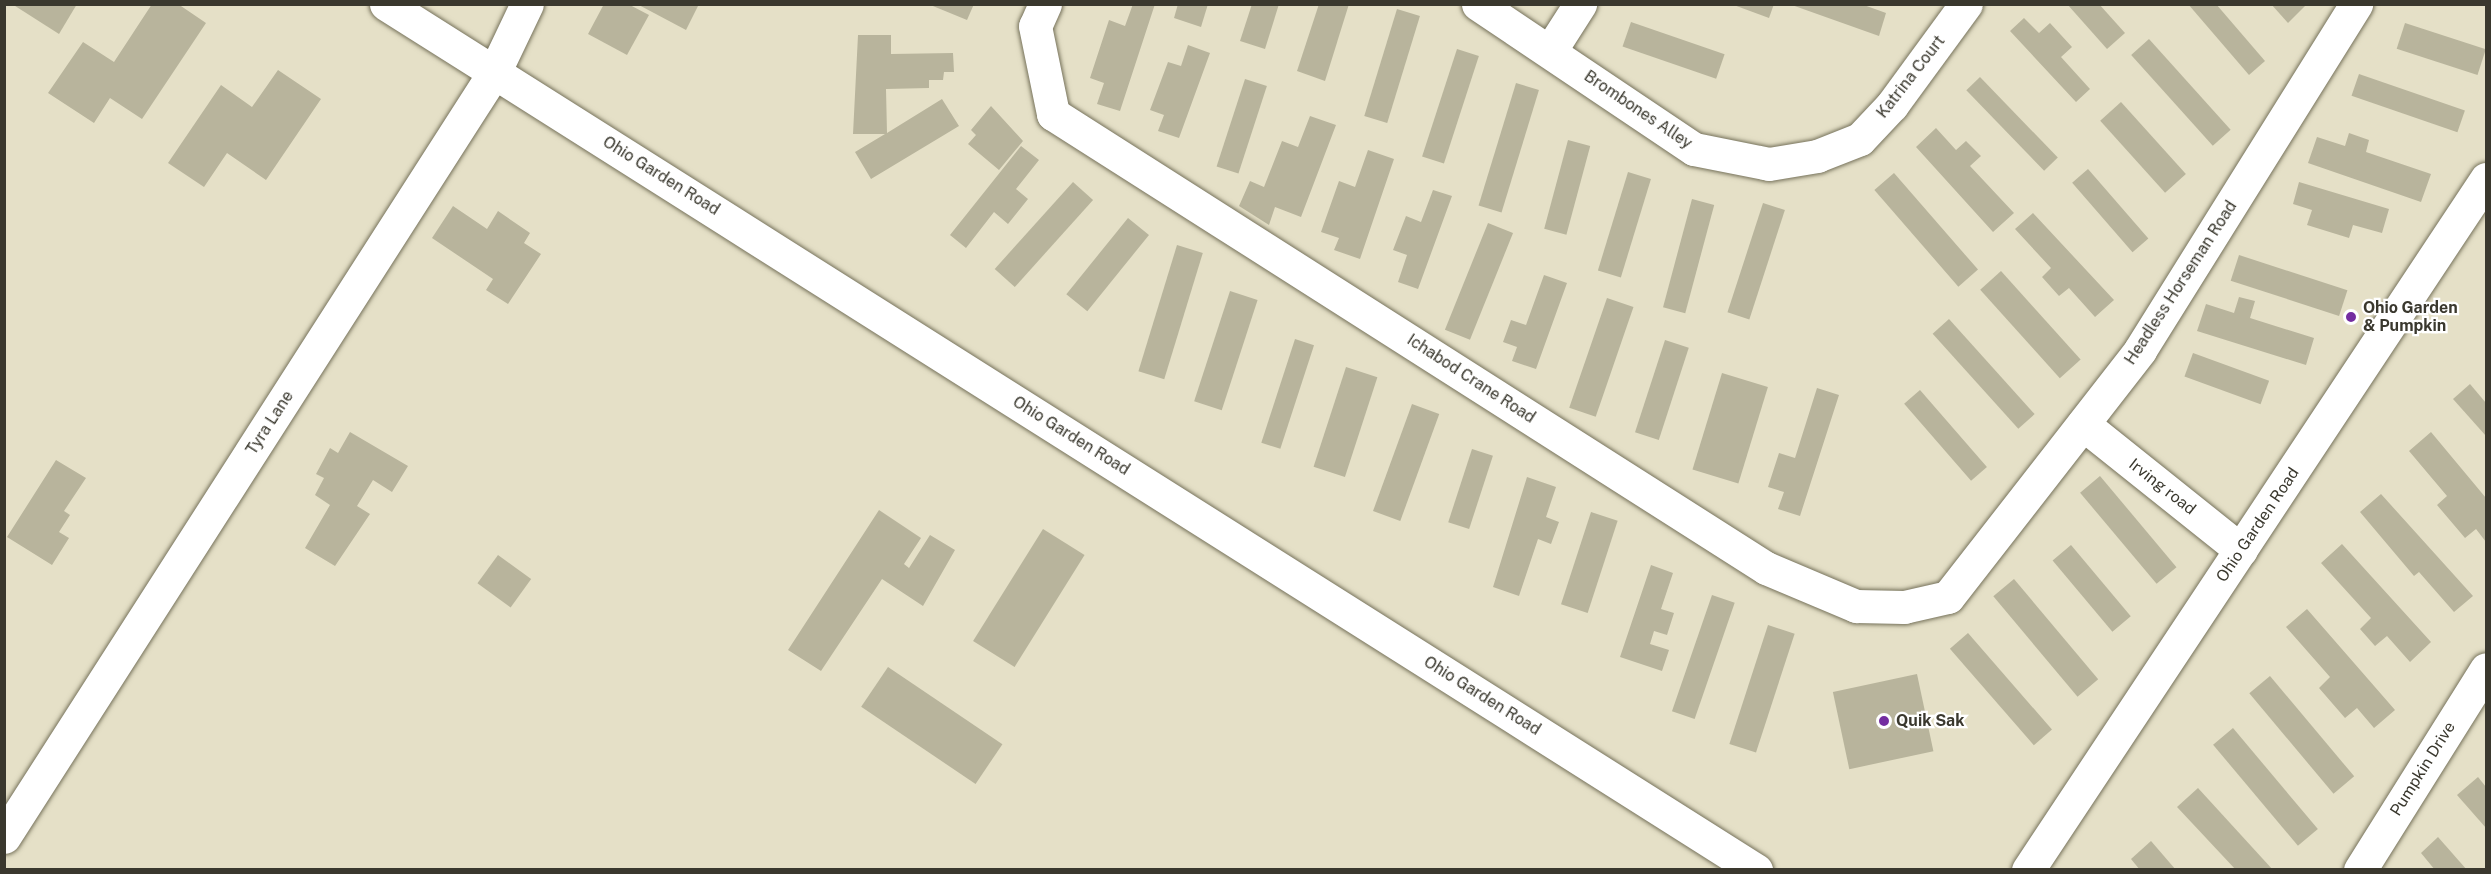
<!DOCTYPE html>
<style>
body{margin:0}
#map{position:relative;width:2491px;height:874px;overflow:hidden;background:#e5e0c7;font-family:"Public Sans",sans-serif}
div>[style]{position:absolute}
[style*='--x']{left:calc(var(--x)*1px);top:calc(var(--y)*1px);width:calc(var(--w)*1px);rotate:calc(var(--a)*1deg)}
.building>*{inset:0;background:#b8b49c;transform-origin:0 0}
.roads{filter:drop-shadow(0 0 2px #76725b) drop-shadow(0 0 2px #76725b)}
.minor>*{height:33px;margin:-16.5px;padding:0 16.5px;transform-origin:16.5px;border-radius:16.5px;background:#fff}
.dots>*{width:16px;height:16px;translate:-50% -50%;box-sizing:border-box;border:3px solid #fff;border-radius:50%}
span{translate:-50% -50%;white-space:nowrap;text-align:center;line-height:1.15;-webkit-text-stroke:4.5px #fff;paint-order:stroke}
.street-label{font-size:16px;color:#3a382e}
.poi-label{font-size:16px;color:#3a382e;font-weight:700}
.left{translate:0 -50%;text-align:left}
.frame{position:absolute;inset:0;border:6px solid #3a382e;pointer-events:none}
</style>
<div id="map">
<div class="building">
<i style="clip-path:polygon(12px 4px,77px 4px,59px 34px)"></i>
<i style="clip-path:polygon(152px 4px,178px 4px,206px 23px,142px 119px,110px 98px,94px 123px,48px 93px,83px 42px,114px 62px)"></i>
<i style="clip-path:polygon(604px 4px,628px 4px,649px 15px,627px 55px,588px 34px)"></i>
<i style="clip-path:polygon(637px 4px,699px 4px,686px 30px)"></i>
<i style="clip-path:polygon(928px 4px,974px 4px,967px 20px)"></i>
<i style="clip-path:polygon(1133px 4px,1155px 4px,1120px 111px,1097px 104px,1104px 83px,1090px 78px,1109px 20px,1125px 26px)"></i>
<i style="clip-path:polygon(1178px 4px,1208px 4px,1201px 27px,1174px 18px)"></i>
<i style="clip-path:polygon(1252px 4px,1279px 4px,1265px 49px,1240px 41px)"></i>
<i style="clip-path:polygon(1319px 4px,1349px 4px,1325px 81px,1297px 71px)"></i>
<i style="clip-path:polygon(1731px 4px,1774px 4px,1769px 18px)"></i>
<i style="clip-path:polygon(1789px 4px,1861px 4px,1886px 13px,1879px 36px)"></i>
<i style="clip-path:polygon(2067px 4px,2099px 4px,2125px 33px,2107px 49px)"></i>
<i style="clip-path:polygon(2188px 4px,2216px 4px,2265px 61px,2249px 75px)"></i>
<i style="clip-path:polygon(2271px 4px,2307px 4px,2288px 23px)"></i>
<i style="left:1397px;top:9px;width:24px;height:112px;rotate:17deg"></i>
<i style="clip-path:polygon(2024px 18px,2039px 33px,2050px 23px,2072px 47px,2061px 57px,2090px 89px,2076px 102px,2010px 31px)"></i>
<i style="left:1631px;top:22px;width:99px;height:26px;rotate:19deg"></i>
<i style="left:2405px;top:23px;width:85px;height:27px;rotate:18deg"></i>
<i style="clip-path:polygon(858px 35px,891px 35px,891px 54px,953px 53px,954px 72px,944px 72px,943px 80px,929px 80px,929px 88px,886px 89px,887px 133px,942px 99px,959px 126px,871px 179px,855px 152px,885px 134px,853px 134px)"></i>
<i style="left:2149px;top:39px;width:122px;height:24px;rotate:48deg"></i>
<i style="clip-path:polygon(1188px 45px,1210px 53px,1179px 138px,1158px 131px,1164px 115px,1150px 110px,1168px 62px,1181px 66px)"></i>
<i style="left:1457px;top:49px;width:23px;height:113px;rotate:18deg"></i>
<i style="clip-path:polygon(278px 70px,321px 99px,266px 180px,227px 153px,204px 187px,168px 163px,221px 85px,252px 107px)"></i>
<i style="left:2359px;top:74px;width:112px;height:23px;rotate:19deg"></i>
<i style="left:1980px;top:77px;width:112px;height:19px;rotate:46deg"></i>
<i style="left:1245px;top:79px;width:23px;height:92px;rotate:18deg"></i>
<i style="left:1516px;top:83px;width:24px;height:128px;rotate:17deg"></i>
<i style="left:2121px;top:102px;width:97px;height:28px;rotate:48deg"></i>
<i style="clip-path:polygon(991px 106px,1023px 141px,999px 170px,968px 144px,976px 135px,971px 130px)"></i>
<i style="clip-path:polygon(1310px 116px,1336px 125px,1301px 217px,1275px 207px,1269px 225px,1239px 206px,1250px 181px,1264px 187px,1282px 141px,1298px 147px)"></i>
<i style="clip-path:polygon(1936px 128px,1956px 150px,1966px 141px,1981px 156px,1970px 166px,2014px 213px,1993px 232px,1916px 147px)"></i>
<i style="clip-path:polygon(2349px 133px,2369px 140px,2366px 152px,2431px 174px,2421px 202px,2308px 163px,2317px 137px,2345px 146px)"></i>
<i style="left:1568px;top:140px;width:23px;height:92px;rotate:15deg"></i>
<i style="clip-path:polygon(1021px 146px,1039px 160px,1016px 189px,1028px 199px,1008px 224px,994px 212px,966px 248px,950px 235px)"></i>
<i style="clip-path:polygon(1368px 150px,1394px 159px,1360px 259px,1334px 250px,1339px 238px,1321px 232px,1339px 181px,1355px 187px)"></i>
<i style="left:2088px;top:169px;width:92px;height:21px;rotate:49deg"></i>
<i style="left:1628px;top:172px;width:24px;height:103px;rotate:17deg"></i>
<i style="left:1894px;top:173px;width:128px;height:26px;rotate:49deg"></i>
<i style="left:1073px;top:182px;width:27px;height:117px;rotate:42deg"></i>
<i style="clip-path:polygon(2299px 182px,2389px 209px,2382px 233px,2353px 225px,2349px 238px,2307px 225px,2312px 210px,2293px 204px)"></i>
<i style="clip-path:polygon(1433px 190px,1452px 196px,1418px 289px,1398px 282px,1407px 255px,1393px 250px,1406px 216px,1421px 222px)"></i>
<i style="left:1692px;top:199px;width:23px;height:112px;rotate:15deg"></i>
<i style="left:1763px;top:203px;width:23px;height:115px;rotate:18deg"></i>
<i style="clip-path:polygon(453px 206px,487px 229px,498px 211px,530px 233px,524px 243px,541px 254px,508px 304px,486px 290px,493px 279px,432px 238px)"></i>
<i style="clip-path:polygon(2033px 213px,2114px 300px,2095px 317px,2069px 288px,2059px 296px,2042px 277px,2051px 268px,2015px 229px)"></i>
<i style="left:1128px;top:218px;width:27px;height:98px;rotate:39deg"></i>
<i style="left:1488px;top:223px;width:27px;height:115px;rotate:22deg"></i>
<i style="left:1177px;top:245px;width:27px;height:132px;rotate:17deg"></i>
<i style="left:2239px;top:255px;width:114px;height:27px;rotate:18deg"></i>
<i style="left:2001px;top:271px;width:119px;height:28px;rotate:48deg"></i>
<i style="clip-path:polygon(1544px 275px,1567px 283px,1536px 369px,1512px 361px,1517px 347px,1503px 342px,1511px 320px,1526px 325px)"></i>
<i style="left:1230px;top:291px;width:29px;height:116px;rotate:18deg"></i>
<i style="clip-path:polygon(2239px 297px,2255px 301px,2250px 318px,2314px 338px,2306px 365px,2197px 331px,2206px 304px,2234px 313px)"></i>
<i style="left:1607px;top:298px;width:28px;height:116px;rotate:19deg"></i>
<i style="left:1949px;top:319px;width:128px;height:22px;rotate:48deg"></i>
<i style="left:1295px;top:339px;width:20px;height:109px;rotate:18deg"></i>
<i style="left:1665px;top:340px;width:25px;height:97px;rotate:18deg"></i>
<i style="left:2193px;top:353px;width:81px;height:25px;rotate:20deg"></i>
<i style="left:1346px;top:367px;width:33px;height:105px;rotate:18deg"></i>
<i style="left:1722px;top:373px;width:48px;height:101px;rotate:17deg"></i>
<i style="clip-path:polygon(2470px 384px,2486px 403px,2486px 436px,2453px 399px)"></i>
<i style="clip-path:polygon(1817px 388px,1839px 395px,1800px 516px,1778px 509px,1784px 492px,1768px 487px,1779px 453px,1795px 458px)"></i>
<i style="left:1920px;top:390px;width:102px;height:21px;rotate:49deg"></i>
<i style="left:1412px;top:404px;width:29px;height:114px;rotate:20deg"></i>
<i style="clip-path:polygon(350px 432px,408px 466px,392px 492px,373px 480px,357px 506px,370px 514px,335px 566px,305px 548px,330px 505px,315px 495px,324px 478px,316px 474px,330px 448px,338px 453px)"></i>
<i style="clip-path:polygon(2431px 432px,2486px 498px,2486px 542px,2476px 529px,2465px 538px,2437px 505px,2447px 496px,2409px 451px)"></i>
<i style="left:1472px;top:449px;width:22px;height:77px;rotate:18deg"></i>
<i style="clip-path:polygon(56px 460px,86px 478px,64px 511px,70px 515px,59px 532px,69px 538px,52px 565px,7px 537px)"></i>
<i style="left:2100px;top:476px;width:119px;height:26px;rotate:50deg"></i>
<i style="clip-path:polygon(1527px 477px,1556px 487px,1546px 517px,1559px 522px,1551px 544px,1538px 539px,1519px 596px,1493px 587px)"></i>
<i style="clip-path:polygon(2381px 494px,2473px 596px,2454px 612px,2419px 572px,2414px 576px,2360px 512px)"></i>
<i style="clip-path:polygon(879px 510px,921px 538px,904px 564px,909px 568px,930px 535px,955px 550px,923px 606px,882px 579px,821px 671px,788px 650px)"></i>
<i style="left:1591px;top:512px;width:28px;height:97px;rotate:18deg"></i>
<i style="left:1043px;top:529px;width:49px;height:132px;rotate:32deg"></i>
<i style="clip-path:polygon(2342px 544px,2431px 642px,2410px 662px,2387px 636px,2375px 646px,2360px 629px,2371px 618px,2321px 563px)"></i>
<i style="left:2071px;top:545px;width:93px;height:24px;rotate:50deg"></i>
<i style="left:498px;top:555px;width:41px;height:35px;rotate:36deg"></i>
<i style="clip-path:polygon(1651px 565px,1673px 573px,1661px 609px,1674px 613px,1667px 635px,1654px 631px,1650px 644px,1669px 650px,1662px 671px,1620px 657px)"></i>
<i style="left:2014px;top:579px;width:131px;height:27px;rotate:50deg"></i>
<i style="left:1712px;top:595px;width:24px;height:123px;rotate:19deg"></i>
<i style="clip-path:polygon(2307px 609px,2395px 710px,2374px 728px,2357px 708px,2345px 718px,2319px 688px,2330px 677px,2286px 627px)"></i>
<i style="left:1768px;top:625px;width:28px;height:125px;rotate:18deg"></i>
<i style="left:1968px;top:633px;width:128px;height:24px;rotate:49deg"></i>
<i style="left:888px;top:667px;width:138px;height:48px;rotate:34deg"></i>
<i style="left:1917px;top:674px;width:79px;height:86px;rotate:78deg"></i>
<i style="left:2270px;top:676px;width:131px;height:27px;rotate:50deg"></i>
<i style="left:2233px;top:728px;width:132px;height:26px;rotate:50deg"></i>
<i style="clip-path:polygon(2478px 777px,2486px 787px,2486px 828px,2457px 795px)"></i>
<i style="clip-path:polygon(2198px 788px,2273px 870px,2236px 870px,2177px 807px)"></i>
<i style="clip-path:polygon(2438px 837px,2467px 870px,2435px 870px,2421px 853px)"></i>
<i style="clip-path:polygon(2151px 841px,2176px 870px,2140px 870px,2131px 859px)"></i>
</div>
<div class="roads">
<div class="minor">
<i style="--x:386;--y:4;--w:1621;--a:32.3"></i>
<i style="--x:1045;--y:4;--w:24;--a:114"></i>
<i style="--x:1035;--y:26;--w:90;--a:78.4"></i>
<i style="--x:1053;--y:114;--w:845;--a:32.49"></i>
<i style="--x:1766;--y:568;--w:98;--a:22.9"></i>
<i style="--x:1856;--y:606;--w:48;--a:1.2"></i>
<i style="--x:1904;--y:607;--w:45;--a:-12.8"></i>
<i style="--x:1948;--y:597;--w:313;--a:-52.1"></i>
<i style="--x:2140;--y:350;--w:408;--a:-58"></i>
<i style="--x:1478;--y:4;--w:260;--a:33.9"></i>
<i style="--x:1694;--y:149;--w:76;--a:11.3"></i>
<i style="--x:1769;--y:164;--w:49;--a:-9.5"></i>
<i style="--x:1817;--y:156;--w:46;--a:-21.6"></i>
<i style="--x:1860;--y:139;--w:47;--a:-46.7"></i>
<i style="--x:1892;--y:105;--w:125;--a:-53.8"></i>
<i style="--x:1550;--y:51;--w:56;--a:-57.4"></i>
<i style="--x:2083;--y:424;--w:202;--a:38.6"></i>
<i style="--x:4;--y:837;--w:910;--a:-57.34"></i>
<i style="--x:495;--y:71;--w:74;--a:-64.5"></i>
<i style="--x:2028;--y:870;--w:829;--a:-56.46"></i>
<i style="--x:2360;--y:870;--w:237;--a:-57.9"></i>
</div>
</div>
<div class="dots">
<i style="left:2351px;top:317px;background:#742da0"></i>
<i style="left:1884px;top:721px;background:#742da0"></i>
</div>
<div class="street-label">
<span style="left:1911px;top:77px;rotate:-52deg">Katrina Court</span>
<span style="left:1638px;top:110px;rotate:34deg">Brombones Alley</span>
<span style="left:661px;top:176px;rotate:32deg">Ohio Garden Road</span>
<span style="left:2181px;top:283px;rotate:-57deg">Headless Horseman Road</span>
<span style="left:1471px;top:379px;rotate:33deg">Ichabod Crane Road</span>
<span style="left:270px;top:423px;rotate:-57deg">Tyra Lane</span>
<span style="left:1071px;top:436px;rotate:32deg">Ohio Garden Road</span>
<span style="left:2162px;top:487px;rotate:38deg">Irving road</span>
<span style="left:2258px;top:525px;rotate:-56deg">Ohio Garden Road</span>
<span style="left:1482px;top:696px;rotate:32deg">Ohio Garden Road</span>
<span style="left:2423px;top:769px;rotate:-58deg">Pumpkin Drive</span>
</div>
<div class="poi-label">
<span class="left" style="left:2363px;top:317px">Ohio Garden<br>&amp; Pumpkin</span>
<span class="left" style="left:1896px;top:721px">Quik Sak</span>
</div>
<div class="frame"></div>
</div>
